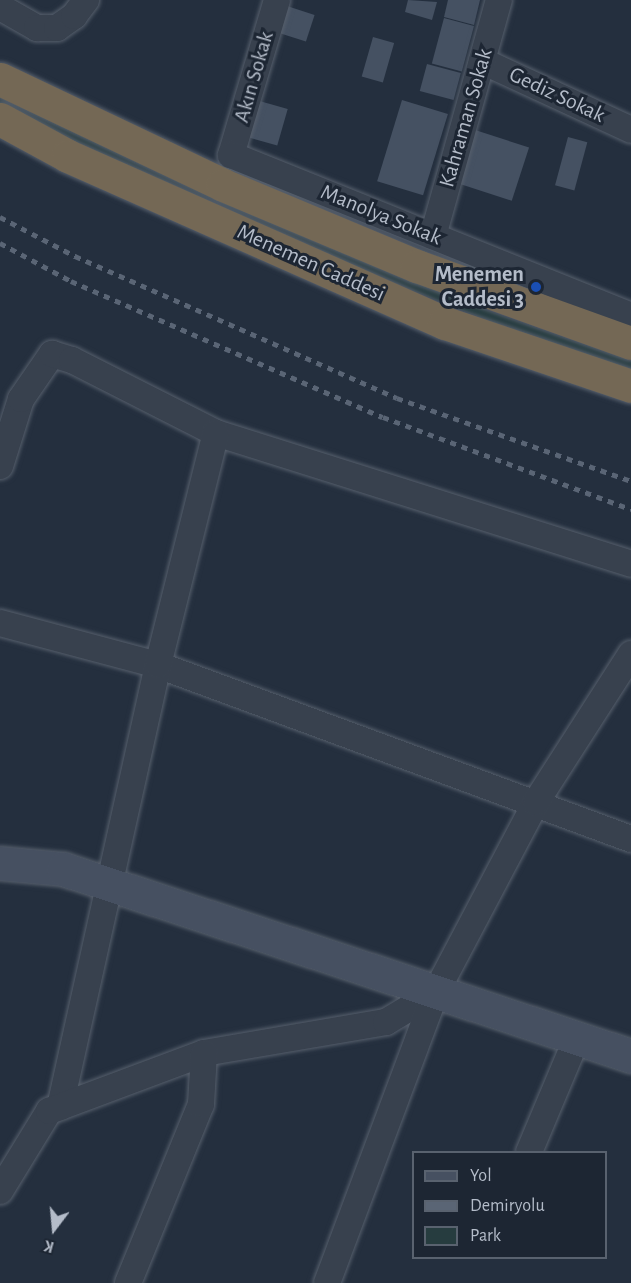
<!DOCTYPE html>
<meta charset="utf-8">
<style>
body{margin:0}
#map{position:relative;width:631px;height:1283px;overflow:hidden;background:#242f3e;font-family:"Alegreya Sans",sans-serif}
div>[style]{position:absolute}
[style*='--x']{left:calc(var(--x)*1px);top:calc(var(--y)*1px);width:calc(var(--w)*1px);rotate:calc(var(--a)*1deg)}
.green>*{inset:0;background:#263c3f}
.building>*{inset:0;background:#455162;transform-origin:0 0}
.roads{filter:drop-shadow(0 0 2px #565f6c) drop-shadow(0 0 2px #565f6c)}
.street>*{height:26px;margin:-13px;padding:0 13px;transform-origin:13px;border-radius:13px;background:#38414e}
.secondary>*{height:33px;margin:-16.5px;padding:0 16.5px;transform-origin:16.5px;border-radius:16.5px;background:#465061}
.highway>*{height:33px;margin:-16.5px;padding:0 16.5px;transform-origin:16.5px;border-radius:16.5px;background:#746855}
.rail>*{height:4.5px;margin-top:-2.25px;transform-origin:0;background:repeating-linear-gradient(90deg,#5a6575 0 6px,transparent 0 12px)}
.dots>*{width:16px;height:16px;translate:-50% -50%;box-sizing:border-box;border:3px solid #1d2633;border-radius:50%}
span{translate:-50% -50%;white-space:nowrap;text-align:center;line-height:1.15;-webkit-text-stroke:6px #1d2633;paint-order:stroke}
.street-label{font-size:22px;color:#b4bcc9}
.poi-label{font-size:22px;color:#b4bcc9;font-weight:700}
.right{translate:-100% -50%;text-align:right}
.legend{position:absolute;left:412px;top:1151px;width:195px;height:108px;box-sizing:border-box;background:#1d2633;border:2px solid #59626f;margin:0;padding:8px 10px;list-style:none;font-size:18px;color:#b4bcc9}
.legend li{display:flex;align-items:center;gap:12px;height:30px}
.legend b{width:30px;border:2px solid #59626f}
.north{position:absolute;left:24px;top:1199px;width:60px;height:60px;-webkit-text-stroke:4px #1d2633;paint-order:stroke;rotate:196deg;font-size:16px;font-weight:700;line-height:24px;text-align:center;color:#b4bcc9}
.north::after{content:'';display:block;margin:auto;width:21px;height:27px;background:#b4bcc9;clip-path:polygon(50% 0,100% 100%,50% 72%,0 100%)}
</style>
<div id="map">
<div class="green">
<i style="clip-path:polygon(0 95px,296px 233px,489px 311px,631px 361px,631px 370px,486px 320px,291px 242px,0 108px)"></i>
</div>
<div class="building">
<i style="clip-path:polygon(408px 0,437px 2px,432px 20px,405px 12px)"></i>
<i style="clip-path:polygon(448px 0,480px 0,474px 25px,444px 17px)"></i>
<i style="left:287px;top:6px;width:29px;height:28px;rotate:18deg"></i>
<i style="left:444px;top:18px;width:31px;height:47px;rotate:15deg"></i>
<i style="left:373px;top:37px;width:22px;height:41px;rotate:16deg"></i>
<i style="left:427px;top:64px;width:35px;height:28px;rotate:15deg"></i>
<i style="left:256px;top:100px;width:33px;height:38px;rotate:16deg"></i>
<i style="left:402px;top:100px;width:48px;height:85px;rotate:17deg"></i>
<i style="left:472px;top:129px;width:60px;height:56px;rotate:18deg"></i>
<i style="left:568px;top:137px;width:20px;height:50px;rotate:15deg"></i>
</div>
<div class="roads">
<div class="street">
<i style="--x:277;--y:0;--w:162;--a:106.5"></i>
<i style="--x:231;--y:155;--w:431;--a:21.9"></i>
<i style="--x:0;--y:7;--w:43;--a:29.6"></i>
<i style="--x:37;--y:28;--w:20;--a:0"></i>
<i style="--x:57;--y:28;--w:21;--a:-35"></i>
<i style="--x:74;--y:16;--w:20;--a:-53"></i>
<i style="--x:482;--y:61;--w:164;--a:24.8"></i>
<i style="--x:433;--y:236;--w:245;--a:-74.4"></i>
<i style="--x:0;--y:466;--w:70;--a:-72.6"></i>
<i style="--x:21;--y:399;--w:55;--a:-55.4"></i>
<i style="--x:52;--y:354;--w:21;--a:17"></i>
<i style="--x:72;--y:360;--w:161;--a:26.9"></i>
<i style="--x:216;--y:433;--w:435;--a:17.5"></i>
<i style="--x:0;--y:623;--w:163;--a:14.9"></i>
<i style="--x:158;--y:665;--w:504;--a:20.2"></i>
<i style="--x:60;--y:1107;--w:453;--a:-77.5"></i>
<i style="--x:158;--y:665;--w:239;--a:-76"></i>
<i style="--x:529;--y:1152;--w:124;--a:-67.2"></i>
<i style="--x:0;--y:1191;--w:94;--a:-58.5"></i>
<i style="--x:49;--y:1111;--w:165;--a:-20.5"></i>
<i style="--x:204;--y:1053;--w:185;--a:-9.7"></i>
<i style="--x:386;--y:1022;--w:58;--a:-31"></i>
<i style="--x:436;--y:992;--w:215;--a:-62.2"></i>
<i style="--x:536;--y:802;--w:176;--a:-57.3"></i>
<i style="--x:128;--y:1283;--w:193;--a:-67.8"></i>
<i style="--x:201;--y:1104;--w:51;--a:-86.6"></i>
<i style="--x:327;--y:1283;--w:311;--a:-69.5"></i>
</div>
<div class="secondary">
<i style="--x:0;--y:863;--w:63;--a:5.4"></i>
<i style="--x:63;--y:869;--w:598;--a:18.22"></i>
</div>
<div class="highway">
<i style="--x:0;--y:79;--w:247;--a:25.4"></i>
<i style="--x:223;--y:185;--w:210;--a:22.7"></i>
<i style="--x:417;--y:266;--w:227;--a:19.8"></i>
<i style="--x:0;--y:119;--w:77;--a:28.6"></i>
<i style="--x:68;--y:156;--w:412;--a:23.9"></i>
<i style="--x:445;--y:323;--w:196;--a:18.7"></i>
</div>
</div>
<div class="rail">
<i style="--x:0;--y:217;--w:85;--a:27.5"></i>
<i style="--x:75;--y:256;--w:352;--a:23.8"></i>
<i style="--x:397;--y:398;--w:248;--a:19.5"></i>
<i style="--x:0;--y:243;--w:81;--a:28.2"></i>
<i style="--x:71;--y:281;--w:340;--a:23.6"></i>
<i style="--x:383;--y:417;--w:265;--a:20.4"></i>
</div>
<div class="dots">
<i style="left:536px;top:287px;background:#1a4fb4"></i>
</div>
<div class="street-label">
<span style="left:254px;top:77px;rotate:-74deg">Akın Sokak</span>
<span style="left:557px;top:95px;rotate:25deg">Gediz Sokak</span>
<span style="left:466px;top:118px;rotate:-74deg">Kahraman Sokak</span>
<span style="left:381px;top:215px;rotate:22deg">Manolya Sokak</span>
<span style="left:311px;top:263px;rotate:24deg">Menemen Caddesi</span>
</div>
<div class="poi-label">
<span class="right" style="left:524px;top:287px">Menemen<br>Caddesi 3</span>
</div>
<ul class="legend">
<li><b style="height:8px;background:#465061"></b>Yol</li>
<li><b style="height:8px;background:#5a6575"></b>Demiryolu</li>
<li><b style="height:16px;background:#263c3f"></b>Park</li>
</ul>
<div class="north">K</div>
</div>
